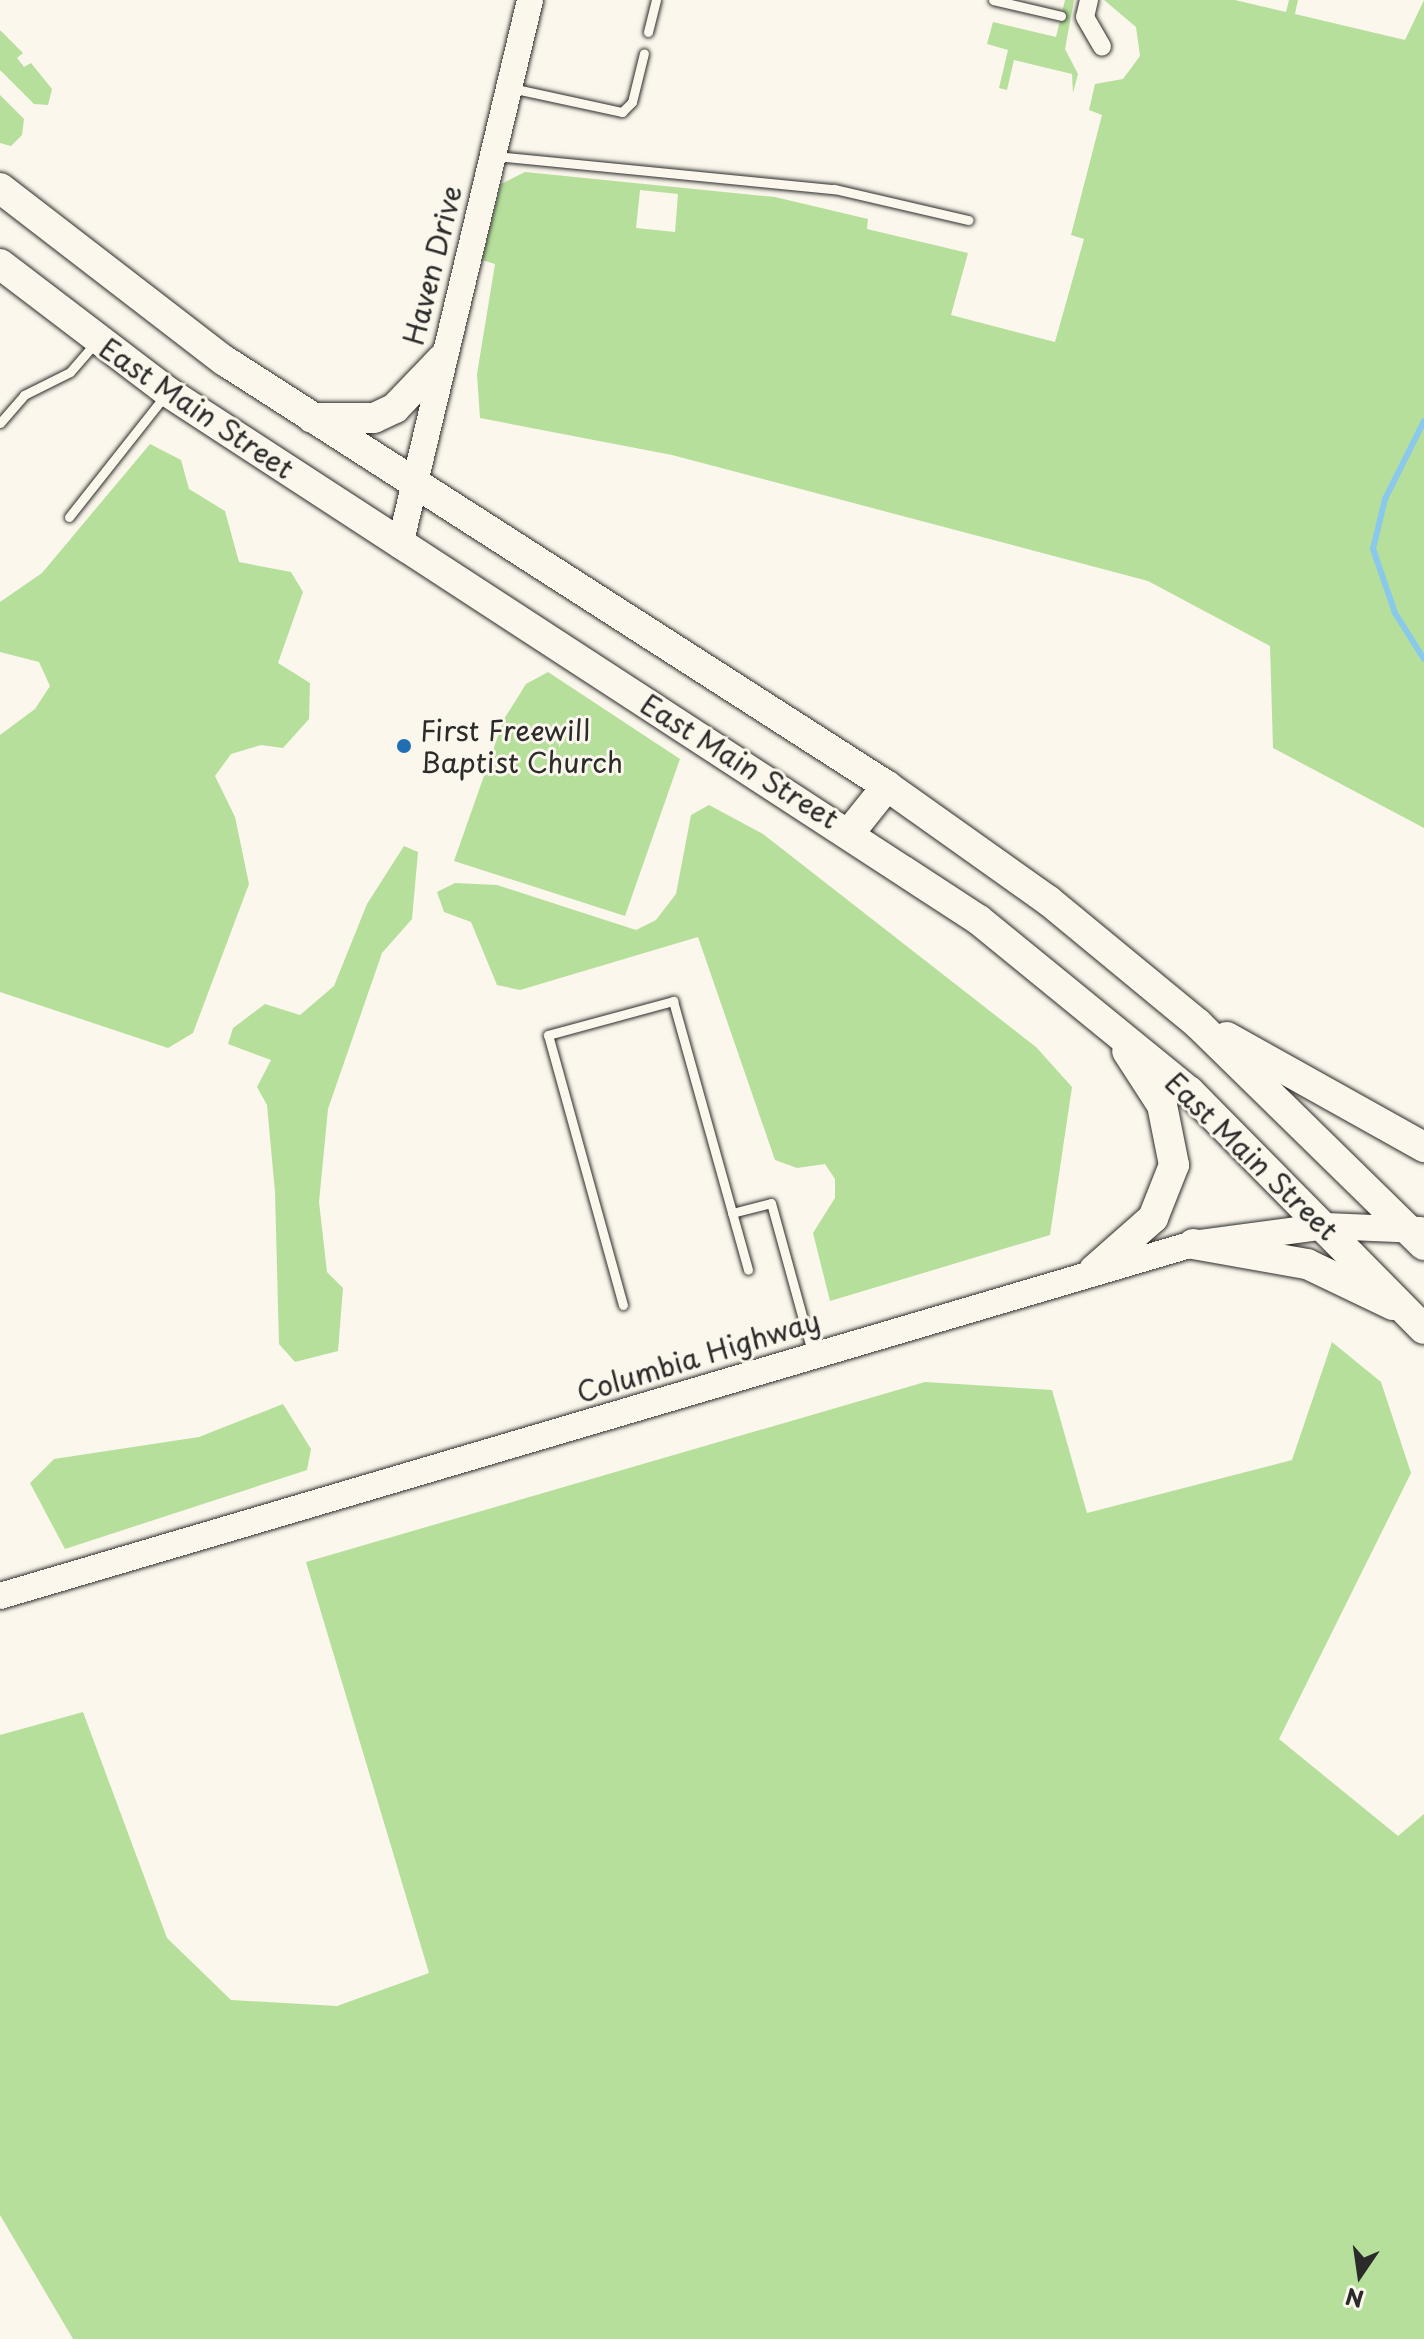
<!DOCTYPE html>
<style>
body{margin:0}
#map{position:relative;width:1424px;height:2339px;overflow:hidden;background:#fbf7ec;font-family:"Playpen Sans",sans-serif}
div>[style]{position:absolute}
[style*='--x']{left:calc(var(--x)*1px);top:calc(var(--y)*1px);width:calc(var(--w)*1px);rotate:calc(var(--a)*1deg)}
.green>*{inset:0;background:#b6df9b}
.stream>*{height:6px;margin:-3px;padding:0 3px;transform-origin:3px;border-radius:3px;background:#8ac9eb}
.roads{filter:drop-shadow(0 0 2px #2b2b2b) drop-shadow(0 0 2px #2b2b2b)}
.lane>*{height:9px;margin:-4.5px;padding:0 4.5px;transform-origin:4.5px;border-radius:4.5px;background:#fbf7ec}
.street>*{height:18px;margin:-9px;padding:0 9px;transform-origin:9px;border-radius:9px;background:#fbf7ec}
.secondary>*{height:26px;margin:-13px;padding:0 13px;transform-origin:13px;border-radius:13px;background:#fbf7ec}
.primary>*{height:30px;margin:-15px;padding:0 15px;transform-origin:15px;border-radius:15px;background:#fbf7ec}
.dots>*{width:22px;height:22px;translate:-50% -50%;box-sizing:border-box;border:4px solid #fbf7ec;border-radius:50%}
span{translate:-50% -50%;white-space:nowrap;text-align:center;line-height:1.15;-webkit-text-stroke:6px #fbf7ec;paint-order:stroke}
.street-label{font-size:28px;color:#2b2b2b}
.poi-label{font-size:28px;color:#2b2b2b}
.left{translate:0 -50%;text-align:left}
.north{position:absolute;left:1320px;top:2235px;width:80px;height:80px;-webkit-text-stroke:6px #fbf7ec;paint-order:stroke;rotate:193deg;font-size:22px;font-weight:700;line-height:32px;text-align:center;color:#2b2b2b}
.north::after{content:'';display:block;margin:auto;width:28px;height:36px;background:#2b2b2b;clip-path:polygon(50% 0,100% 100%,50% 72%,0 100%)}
</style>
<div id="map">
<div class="green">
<i style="clip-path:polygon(1065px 0,1074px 0,1065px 49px,1078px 74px,1073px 93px,1072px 74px,1014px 60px,1007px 90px,999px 88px,1008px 50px,987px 44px,993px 22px,1056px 37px)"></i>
<i style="clip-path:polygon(evenodd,1104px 0,1235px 0,1286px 12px,1289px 0,1298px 0,1295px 14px,1405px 40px,1424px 0,1424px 828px,1273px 748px,1270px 646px,1148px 581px,672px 455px,480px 418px,477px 374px,495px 264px,482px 260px,501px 184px,525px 172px,775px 197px,868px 219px,867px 229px,968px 253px,951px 315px,1055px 342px,1084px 239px,1071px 235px,1102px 115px,1089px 110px,1095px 84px,1123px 79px,1140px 56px,1136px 27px,1104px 0,640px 190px,678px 194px,675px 232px,636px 228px,640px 190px)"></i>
<i style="clip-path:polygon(0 30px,23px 53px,17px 58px,24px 67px,31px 63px,52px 89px,48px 105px,34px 104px,0 70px)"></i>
<i style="clip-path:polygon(0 95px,24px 119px,22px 135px,11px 146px,0 143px)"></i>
<i style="clip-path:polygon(150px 444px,181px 460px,189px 489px,225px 511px,239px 562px,291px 572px,303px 592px,278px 663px,310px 683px,309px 719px,283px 748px,261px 745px,231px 754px,215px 776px,235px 817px,249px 884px,193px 1033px,168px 1048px,0 992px,0 735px,35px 709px,50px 686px,39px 662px,0 652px,0 602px,42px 573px)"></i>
<i style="clip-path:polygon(548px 672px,680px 759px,625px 916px,454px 861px,504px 719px,526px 684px)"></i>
<i style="clip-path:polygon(709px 805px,763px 834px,1036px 1047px,1072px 1087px,1050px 1235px,830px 1301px,813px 1233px,835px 1198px,835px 1179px,825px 1164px,797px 1168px,775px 1160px,698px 937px,520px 990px,497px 985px,471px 922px,444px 912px,437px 892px,455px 883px,497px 885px,636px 930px,656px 920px,676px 894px,691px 815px)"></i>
<i style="clip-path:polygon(404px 846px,418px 852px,412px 919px,382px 953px,328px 1109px,319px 1202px,327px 1272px,343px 1288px,338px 1351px,295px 1362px,279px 1344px,275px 1192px,267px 1105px,257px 1087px,271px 1060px,228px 1044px,233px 1028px,265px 1004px,300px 1015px,334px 986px,367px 904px)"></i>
<i style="clip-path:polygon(1332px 1342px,1381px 1382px,1411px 1473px,1279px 1739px,1398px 1836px,1424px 1814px,1424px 2339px,73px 2339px,0 2215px,0 1735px,83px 1712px,167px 1938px,231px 2000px,337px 2006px,429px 1973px,306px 1562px,925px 1382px,1052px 1390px,1087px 1513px,1292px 1460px)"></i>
<i style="clip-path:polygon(283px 1404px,311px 1449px,307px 1470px,65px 1549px,30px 1483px,54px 1459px,199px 1437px)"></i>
</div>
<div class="stream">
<i style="--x:1424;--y:421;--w:87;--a:116.6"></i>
<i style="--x:1385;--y:499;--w:51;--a:103.5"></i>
<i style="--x:1373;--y:549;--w:68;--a:71"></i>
<i style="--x:1395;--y:613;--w:54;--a:57.8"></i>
</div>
<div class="roads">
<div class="lane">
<i style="--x:993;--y:0;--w:70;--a:13.2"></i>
<i style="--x:648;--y:32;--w:33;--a:-76"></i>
<i style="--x:511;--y:88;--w:114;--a:12.2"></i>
<i style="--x:622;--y:112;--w:14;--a:-45"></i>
<i style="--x:632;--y:102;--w:50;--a:-76.2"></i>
<i style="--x:495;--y:156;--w:341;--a:5.6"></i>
<i style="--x:834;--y:189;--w:138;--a:13"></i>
<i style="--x:0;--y:423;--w:37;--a:-49"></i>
<i style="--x:24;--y:395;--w:51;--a:-26.6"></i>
<i style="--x:70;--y:372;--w:38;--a:-49"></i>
<i style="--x:69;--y:517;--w:157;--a:-51.7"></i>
<i style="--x:732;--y:1213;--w:40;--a:-14.4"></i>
<i style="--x:771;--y:1203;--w:158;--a:74.6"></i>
<i style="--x:623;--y:1305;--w:280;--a:-105.5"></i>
<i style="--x:548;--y:1035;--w:130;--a:-15.2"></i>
<i style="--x:673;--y:1001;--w:279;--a:74.4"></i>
</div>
<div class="street">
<i style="--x:1089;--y:0;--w:17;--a:103"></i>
<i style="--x:1085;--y:17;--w:34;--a:60"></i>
</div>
<div class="secondary">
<i style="--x:400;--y:545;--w:560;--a:-76.58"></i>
<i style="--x:0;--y:1596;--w:1244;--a:-16.44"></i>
<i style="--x:1193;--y:1244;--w:134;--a:-7.7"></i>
<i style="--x:1326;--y:1226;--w:94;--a:2.4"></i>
</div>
<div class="primary">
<i style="--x:0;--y:188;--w:284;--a:37.6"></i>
<i style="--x:225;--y:361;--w:787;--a:32.7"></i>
<i style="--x:887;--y:786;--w:199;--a:35.4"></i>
<i style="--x:1049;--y:901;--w:193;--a:39.5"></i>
<i style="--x:1198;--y:1024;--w:316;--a:44.4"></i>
<i style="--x:0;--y:264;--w:211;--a:37.3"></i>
<i style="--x:168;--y:392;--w:968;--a:33.07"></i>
<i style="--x:979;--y:920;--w:271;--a:39.2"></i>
<i style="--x:1189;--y:1091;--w:334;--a:45.4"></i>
<i style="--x:312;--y:418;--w:62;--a:0"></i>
<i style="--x:374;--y:418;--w:23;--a:-25"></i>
<i style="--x:395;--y:408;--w:68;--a:-46.2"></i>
<i style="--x:851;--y:831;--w:58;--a:-51.3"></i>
<i style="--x:1227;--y:1037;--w:226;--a:29.2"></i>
<i style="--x:1193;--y:1244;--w:116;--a:10"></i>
<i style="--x:1307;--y:1264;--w:95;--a:25.5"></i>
<i style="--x:1094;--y:1270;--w:79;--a:-41.4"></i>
<i style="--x:1153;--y:1218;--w:57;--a:-68.4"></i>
<i style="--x:1174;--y:1165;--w:61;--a:-101.3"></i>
<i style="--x:1162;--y:1105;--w:64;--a:-122.9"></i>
</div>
</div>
<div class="dots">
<i style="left:404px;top:746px;background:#1f6fb2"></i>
</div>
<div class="street-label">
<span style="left:432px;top:265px;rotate:-76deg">Haven Drive</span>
<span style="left:197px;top:408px;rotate:34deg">East Main Street</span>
<span style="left:740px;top:761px;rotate:32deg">East Main Street</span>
<span style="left:1252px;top:1156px;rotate:44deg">East Main Street</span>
<span style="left:698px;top:1356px;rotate:-17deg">Columbia Highway</span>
</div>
<div class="poi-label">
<span class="left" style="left:420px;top:746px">First Freewill<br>Baptist Church</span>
</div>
<div class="north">N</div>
</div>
